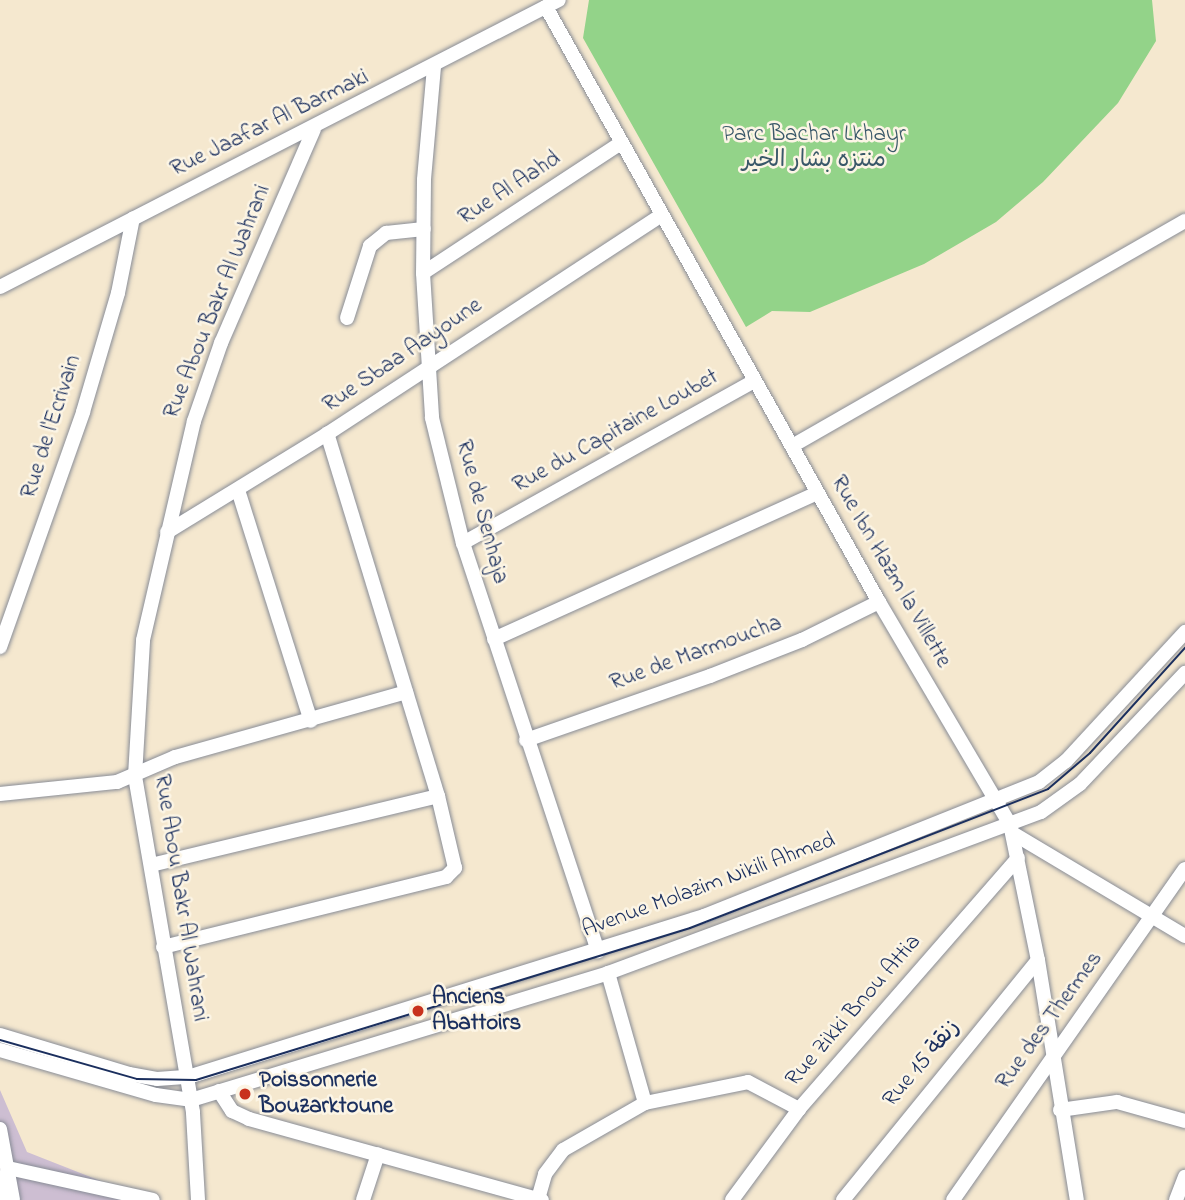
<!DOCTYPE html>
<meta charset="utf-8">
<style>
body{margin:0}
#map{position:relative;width:1185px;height:1200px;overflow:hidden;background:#f5e8cf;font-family:"Indie Flower","Playpen Sans Arabic",sans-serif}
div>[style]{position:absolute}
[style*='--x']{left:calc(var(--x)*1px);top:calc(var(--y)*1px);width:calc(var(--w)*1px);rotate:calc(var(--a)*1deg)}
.industrial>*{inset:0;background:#cdbed2}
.green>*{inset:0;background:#93d389}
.roads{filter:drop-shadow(0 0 2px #888c96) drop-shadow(0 0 2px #888c96)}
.minor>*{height:14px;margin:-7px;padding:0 7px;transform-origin:7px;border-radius:7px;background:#fff}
.tram>*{height:2px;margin:-1px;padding:0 1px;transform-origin:1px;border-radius:1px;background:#1b2f5e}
.dots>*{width:19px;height:19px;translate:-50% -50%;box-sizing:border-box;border:4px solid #fcf5e5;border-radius:50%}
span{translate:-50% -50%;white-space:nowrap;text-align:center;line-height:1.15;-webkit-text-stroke:5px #fcf5e5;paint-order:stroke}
.street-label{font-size:23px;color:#1b2f5e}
.park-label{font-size:23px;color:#395869}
.poi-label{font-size:23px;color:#1b2f5e;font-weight:700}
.left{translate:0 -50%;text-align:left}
</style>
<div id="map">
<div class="industrial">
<i style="clip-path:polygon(0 1090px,27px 1152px,149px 1200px,0 1200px)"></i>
</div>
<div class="green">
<i style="clip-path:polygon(589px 0,1152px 0,1156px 41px,1118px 103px,1043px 182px,996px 222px,924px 264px,810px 312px,772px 311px,746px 327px,583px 38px)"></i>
</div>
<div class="roads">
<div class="minor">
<i style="--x:546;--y:7;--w:682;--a:60.77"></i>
<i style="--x:879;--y:602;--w:258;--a:59.5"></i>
<i style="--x:1010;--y:824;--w:139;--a:78.4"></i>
<i style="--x:1038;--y:960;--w:243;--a:80.8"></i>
<i style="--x:434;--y:67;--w:113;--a:95.1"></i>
<i style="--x:424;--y:180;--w:93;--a:90.6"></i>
<i style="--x:423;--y:273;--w:145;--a:86.4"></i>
<i style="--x:432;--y:418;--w:129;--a:76.1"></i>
<i style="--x:463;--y:543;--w:430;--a:71.7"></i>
<i style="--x:423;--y:273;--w:237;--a:-33.3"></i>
<i style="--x:0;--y:287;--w:628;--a:-27.18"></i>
<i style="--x:347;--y:318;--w:76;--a:-72.3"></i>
<i style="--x:370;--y:246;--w:21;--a:-39"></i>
<i style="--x:386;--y:233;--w:38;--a:-6"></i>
<i style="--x:792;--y:446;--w:453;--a:-29.8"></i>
<i style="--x:238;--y:490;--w:242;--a:72.5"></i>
<i style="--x:167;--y:532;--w:188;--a:-31.5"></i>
<i style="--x:327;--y:434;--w:400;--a:-33.2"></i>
<i style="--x:463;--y:543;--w:333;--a:-29.1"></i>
<i style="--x:494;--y:639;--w:355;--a:-24.3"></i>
<i style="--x:0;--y:647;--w:249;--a:-70.5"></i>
<i style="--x:83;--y:412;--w:124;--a:-73.6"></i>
<i style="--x:118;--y:293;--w:76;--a:-78.7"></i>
<i style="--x:526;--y:740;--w:195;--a:-19.2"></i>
<i style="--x:710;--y:676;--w:99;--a:-21.4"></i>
<i style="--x:802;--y:640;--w:86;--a:-26.3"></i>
<i style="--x:0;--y:794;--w:118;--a:-5.9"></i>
<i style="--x:117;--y:782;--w:63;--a:-23.3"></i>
<i style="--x:175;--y:757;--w:240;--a:-15.7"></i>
<i style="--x:1014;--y:834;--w:199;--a:30.8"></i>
<i style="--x:151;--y:865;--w:295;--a:-13.5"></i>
<i style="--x:163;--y:947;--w:292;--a:-13.9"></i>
<i style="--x:446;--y:877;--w:13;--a:-45"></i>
<i style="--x:455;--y:868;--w:74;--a:-103.3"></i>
<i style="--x:438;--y:796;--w:379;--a:-107"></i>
<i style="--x:608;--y:973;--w:135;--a:74.1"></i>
<i style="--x:0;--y:1035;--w:135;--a:16.8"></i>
<i style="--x:129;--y:1074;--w:28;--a:10"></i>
<i style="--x:157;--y:1079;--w:31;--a:-4"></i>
<i style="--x:188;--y:1077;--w:541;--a:-17.33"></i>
<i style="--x:704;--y:916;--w:361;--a:-21.8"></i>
<i style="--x:1039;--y:782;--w:34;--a:-38"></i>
<i style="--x:1066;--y:761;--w:176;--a:-47.3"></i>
<i style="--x:0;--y:1050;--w:162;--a:16.1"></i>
<i style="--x:156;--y:1095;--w:35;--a:8"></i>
<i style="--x:191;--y:1100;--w:436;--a:-16.9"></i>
<i style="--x:608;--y:973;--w:462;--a:-20.4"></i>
<i style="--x:1041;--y:812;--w:48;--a:-35.7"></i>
<i style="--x:1080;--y:784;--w:153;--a:-46.6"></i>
<i style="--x:219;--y:1091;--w:24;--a:57"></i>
<i style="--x:232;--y:1111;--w:19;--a:25"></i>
<i style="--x:249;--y:1119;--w:304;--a:15.5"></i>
<i style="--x:1060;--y:1110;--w:58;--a:-8"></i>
<i style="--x:1117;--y:1102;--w:71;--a:15.6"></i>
<i style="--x:0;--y:1129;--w:72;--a:79.6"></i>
<i style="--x:538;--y:1199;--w:26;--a:-74"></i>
<i style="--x:545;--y:1174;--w:30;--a:-53"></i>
<i style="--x:563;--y:1150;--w:95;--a:-29.8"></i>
<i style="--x:645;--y:1103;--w:105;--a:-11.5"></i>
<i style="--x:748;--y:1082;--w:58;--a:27.9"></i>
<i style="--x:0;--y:1200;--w:33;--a:-76"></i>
<i style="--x:8;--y:1168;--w:148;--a:12.4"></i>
<i style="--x:198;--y:1200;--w:88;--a:-93.3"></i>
<i style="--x:193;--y:1112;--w:341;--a:-99.8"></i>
<i style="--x:135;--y:776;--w:136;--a:-86.6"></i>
<i style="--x:143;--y:640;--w:225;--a:-76.9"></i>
<i style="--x:194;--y:421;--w:83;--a:-70.9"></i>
<i style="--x:221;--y:343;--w:233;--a:-66.5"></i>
<i style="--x:363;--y:1200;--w:48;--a:-71.9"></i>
<i style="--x:732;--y:1200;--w:113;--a:-53.6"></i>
<i style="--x:799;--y:1109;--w:333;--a:-48.9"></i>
<i style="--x:843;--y:1200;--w:309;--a:-50.9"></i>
<i style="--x:953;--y:1200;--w:404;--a:-55"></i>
<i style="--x:1176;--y:1200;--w:25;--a:-69"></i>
</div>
</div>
<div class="tram">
<i style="--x:0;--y:1040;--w:142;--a:15.9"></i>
<i style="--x:137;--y:1079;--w:59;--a:1"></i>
<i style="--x:196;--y:1080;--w:517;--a:-17.1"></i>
<i style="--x:690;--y:928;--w:384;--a:-21.2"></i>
<i style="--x:1048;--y:789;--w:55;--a:-40.6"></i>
<i style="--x:1090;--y:753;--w:142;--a:-47.9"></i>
</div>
<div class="dots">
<i style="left:418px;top:1011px;background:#c8321e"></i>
<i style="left:245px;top:1094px;background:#c8321e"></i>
</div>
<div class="street-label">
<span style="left:270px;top:124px;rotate:-26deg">Rue Jaafar Al Barmaki</span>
<span style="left:510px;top:189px;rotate:-33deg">Rue Al Aahd</span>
<span style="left:218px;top:302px;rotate:-68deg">Rue Abou Bakr Al Wahrani</span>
<span style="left:403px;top:356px;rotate:-34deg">Rue Sbaa Aayoune</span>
<span style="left:52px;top:427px;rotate:-72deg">Rue de l'Ecrivain</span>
<span style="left:616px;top:432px;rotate:-29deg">Rue du Capitaine Loubet</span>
<span style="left:481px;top:512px;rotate:75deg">Rue de Senhaja</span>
<span style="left:890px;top:572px;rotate:60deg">Rue Ibn Hazm la Villette</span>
<span style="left:696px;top:654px;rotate:-20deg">Rue de Marmoucha</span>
<span style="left:709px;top:886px;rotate:-20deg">Avenue Molazim Nikili Ahmed</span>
<span style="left:180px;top:898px;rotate:81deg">Rue Abou Bakr Al Wahrani</span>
<span style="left:854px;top:1011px;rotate:-49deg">Rue Zikki Bnou Attia</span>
<span style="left:1050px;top:1021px;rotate:-54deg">Rue des Thermes</span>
<span style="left:922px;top:1064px;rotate:-50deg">Rue 15 زنقة</span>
</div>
<div class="park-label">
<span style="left:814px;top:148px">Parc Bachar Lkhayr<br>منتزه بشار الخير</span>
</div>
<div class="poi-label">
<span class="left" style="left:432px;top:1011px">Anciens<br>Abattoirs</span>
<span class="left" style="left:259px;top:1094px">Poissonnerie<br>Bouzarktoune</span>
</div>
</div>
